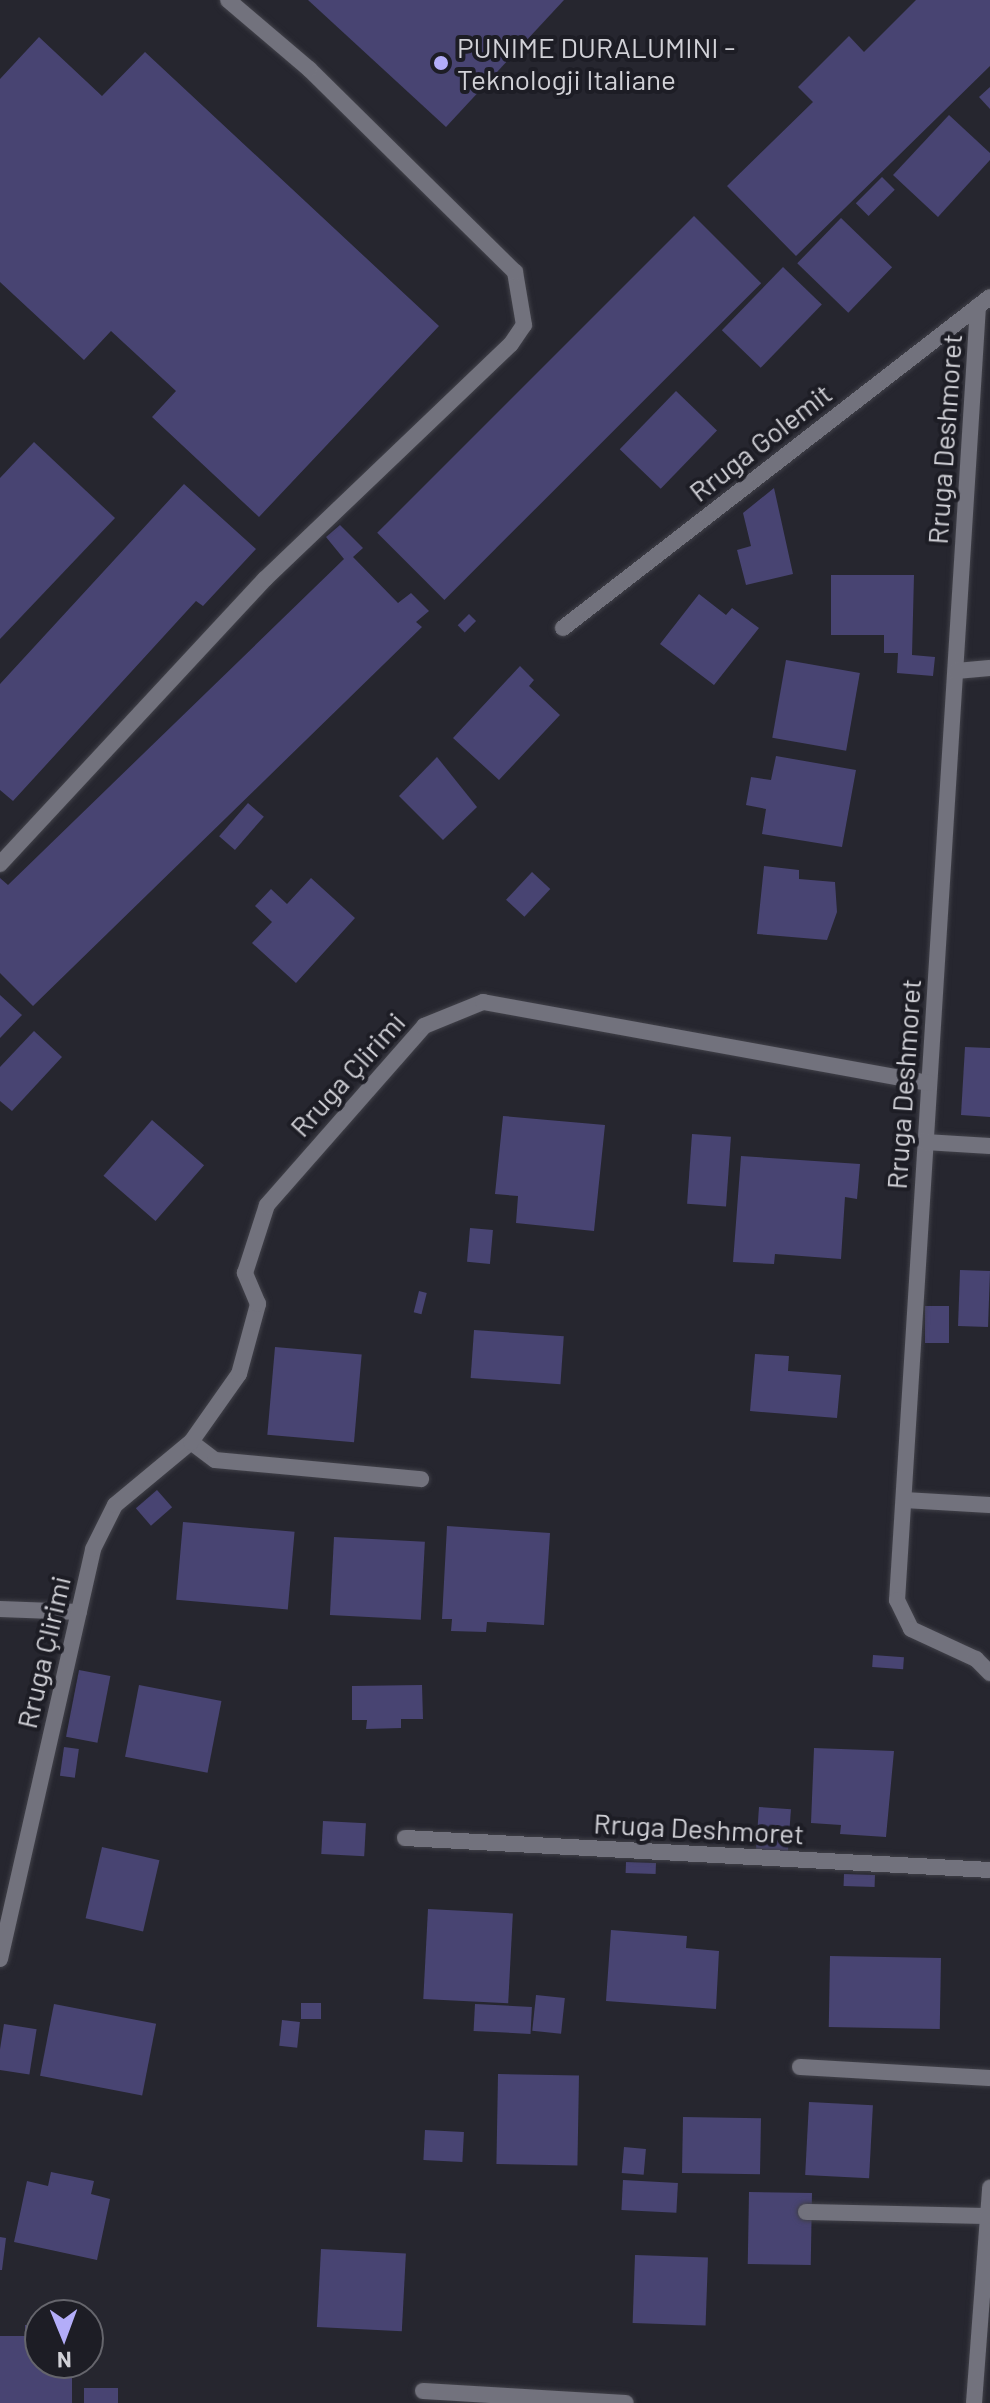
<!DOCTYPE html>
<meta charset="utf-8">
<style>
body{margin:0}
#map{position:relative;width:990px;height:2403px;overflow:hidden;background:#26262f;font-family:Barlow,sans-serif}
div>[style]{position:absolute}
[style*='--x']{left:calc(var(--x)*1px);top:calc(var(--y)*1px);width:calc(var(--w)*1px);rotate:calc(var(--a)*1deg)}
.building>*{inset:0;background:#484472;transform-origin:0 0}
.roads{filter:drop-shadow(0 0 2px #414149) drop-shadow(0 0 2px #414149)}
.service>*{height:16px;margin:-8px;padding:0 8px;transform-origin:8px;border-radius:8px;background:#72727d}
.minor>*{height:16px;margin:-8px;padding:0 8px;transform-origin:8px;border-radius:8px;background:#72727d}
.dots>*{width:22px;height:22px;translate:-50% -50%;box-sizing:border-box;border:4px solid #1d1d25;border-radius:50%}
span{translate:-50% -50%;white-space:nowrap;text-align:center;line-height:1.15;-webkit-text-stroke:8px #1d1d25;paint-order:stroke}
.poi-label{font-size:28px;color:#d1d1d7}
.left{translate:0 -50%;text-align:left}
.street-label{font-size:28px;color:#d1d1d7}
.north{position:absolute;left:24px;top:2299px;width:80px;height:80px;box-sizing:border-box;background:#1d1d25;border:2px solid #65656c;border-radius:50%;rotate:179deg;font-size:22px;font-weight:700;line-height:32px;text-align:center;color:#d1d1d7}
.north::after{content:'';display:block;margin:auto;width:28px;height:36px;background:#b3adf9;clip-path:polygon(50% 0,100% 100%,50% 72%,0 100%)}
</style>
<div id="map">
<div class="building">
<i style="clip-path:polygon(308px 0,564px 0,446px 127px)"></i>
<i style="clip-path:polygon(916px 0,990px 0,990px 66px,796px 256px,727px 186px,813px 102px,798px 87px,849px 36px,864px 52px)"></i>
<i style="clip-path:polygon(39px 37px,102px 96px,145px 52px,439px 326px,259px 517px,152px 417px,176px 391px,111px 331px,84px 360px,0 282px,0 79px)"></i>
<i style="clip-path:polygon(990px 87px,990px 109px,979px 97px)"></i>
<i style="clip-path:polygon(949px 115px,990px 153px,990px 160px,938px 217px,893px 175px)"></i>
<i style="left:882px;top:177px;width:18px;height:37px;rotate:45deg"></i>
<i style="left:694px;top:216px;width:95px;height:448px;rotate:45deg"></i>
<i style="left:841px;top:218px;width:71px;height:63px;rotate:44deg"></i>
<i style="left:783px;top:267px;width:54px;height:88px;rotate:44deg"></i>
<i style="left:676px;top:391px;width:57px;height:81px;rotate:44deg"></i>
<i style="clip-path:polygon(34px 442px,115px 518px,0 639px,0 478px)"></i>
<i style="clip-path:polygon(184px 484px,256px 549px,203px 606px,196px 601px,13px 801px,0 790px,0 684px)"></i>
<i style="clip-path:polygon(774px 488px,793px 574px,746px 585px,737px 550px,751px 546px,743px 513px)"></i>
<i style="clip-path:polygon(340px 525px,363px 548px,353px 557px,398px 603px,411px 593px,429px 611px,416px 622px,422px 627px,33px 1006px,0 973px,0 878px,8px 885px,344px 559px,326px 537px)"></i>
<i style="clip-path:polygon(831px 575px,914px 575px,912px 655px,935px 657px,933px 676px,897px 673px,898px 653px,884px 653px,884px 635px,831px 635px)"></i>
<i style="clip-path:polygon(699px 594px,726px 615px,732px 608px,759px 628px,714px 685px,660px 644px)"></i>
<i style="left:469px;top:614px;width:10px;height:16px;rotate:45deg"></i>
<i style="left:786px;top:660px;width:75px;height:79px;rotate:10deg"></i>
<i style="clip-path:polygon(520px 666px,534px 680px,529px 686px,560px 715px,499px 780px,453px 738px)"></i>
<i style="clip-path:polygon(776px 756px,856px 770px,842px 847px,762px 834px,766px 809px,746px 805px,751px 777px,771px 780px)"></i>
<i style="clip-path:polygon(437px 757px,477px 807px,443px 840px,399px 796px)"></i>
<i style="left:248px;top:803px;width:21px;height:44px;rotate:41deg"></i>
<i style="clip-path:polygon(764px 866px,799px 870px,799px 879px,835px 882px,837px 912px,827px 940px,757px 934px)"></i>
<i style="left:532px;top:872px;width:25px;height:38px;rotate:43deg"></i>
<i style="clip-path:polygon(311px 878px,355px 918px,296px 983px,252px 943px,272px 922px,255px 906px,271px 889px,287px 904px)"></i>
<i style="clip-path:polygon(0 995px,22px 1015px,0 1038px)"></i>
<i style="clip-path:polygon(34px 1031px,62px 1057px,12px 1111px,0 1101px,0 1067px)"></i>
<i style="clip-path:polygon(965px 1047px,990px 1048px,990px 1117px,961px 1115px)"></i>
<i style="clip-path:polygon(503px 1116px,605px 1125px,594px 1231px,516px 1223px,518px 1196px,495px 1194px)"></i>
<i style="left:152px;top:1120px;width:69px;height:74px;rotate:41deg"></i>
<i style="left:692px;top:1134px;width:39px;height:70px;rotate:4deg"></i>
<i style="clip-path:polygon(741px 1156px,860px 1164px,857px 1199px,845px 1197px,841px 1259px,775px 1254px,774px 1264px,733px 1262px)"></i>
<i style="left:470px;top:1228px;width:23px;height:34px;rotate:5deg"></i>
<i style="left:960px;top:1270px;width:30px;height:56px;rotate:2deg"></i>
<i style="left:419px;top:1291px;width:8px;height:22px;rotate:14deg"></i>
<i style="left:925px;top:1306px;width:24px;height:37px"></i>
<i style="left:474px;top:1330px;width:90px;height:48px;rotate:4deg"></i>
<i style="left:275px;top:1347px;width:87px;height:88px;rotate:5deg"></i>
<i style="clip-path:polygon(755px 1354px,789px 1356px,788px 1371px,841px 1375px,837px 1418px,750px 1411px)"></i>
<i style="left:157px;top:1490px;width:23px;height:28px;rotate:49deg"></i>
<i style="left:183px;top:1522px;width:112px;height:78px;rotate:5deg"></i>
<i style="clip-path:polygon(447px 1526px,550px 1533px,544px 1625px,487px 1622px,486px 1632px,451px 1631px,452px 1619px,442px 1619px)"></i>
<i style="left:334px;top:1537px;width:91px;height:78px;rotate:3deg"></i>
<i style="left:873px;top:1655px;width:31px;height:12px;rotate:4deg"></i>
<i style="left:79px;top:1670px;width:32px;height:68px;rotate:11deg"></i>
<i style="left:139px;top:1685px;width:84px;height:73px;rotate:11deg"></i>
<i style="clip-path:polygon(422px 1685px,423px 1719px,401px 1719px,401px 1728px,366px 1729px,367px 1720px,352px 1720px,352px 1686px)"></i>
<i style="left:64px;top:1747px;width:15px;height:29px;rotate:8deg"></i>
<i style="clip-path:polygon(814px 1748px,894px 1751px,886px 1837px,840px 1834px,841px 1825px,811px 1823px)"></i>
<i style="left:759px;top:1807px;width:32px;height:44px;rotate:4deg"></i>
<i style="left:323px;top:1821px;width:43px;height:33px;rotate:3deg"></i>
<i style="left:102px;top:1847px;width:59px;height:73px;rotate:13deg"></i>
<i style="left:626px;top:1862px;width:30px;height:11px;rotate:2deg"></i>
<i style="left:844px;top:1874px;width:31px;height:12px;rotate:2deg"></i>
<i style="left:428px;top:1909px;width:85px;height:90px;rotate:3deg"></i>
<i style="clip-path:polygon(611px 1930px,687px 1936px,686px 1948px,719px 1951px,716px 2009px,606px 2001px)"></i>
<i style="left:830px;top:1956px;width:111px;height:71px;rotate:1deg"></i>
<i style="left:536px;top:1995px;width:29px;height:36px;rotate:6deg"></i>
<i style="left:301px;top:2003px;width:20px;height:16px"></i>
<i style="left:54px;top:2004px;width:104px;height:73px;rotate:11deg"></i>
<i style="left:475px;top:2004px;width:57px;height:27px;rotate:3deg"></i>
<i style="left:282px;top:2020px;width:18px;height:26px;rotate:6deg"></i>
<i style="left:4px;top:2024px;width:33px;height:46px;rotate:9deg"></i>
<i style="left:498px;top:2074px;width:81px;height:90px;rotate:1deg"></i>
<i style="left:809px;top:2102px;width:64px;height:73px;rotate:3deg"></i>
<i style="left:683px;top:2117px;width:78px;height:56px;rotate:1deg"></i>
<i style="left:425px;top:2130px;width:39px;height:30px;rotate:3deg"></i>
<i style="left:624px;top:2147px;width:22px;height:26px;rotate:5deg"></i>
<i style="clip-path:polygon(51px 2172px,94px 2181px,91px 2194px,110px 2199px,97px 2260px,14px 2242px,27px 2181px,48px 2186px)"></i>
<i style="left:623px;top:2180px;width:55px;height:30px;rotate:3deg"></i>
<i style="left:749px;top:2192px;width:63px;height:72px;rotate:1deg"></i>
<i style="clip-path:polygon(0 2237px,6px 2238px,2px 2270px,0 2270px)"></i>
<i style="left:321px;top:2249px;width:85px;height:78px;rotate:3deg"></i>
<i style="left:635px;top:2255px;width:73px;height:68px;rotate:2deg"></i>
<i style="clip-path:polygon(25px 2325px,39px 2325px,40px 2363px,72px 2363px,72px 2403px,0 2403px,0 2336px,25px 2336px)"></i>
<i style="left:84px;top:2388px;width:34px;height:15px"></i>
</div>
<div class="roads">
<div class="service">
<i style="--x:0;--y:864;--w:389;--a:-47.1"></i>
<i style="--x:265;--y:579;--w:340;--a:-43.7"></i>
<i style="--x:511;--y:344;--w:23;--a:-56"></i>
<i style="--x:524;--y:325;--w:54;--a:-99.6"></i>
<i style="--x:515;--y:272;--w:289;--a:-135.4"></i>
<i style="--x:309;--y:69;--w:106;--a:-139.6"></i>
<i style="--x:904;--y:1500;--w:86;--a:3.3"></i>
<i style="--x:0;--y:1609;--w:79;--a:2.2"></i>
<i style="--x:800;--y:2067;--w:190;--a:3.3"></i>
<i style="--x:806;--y:2212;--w:182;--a:1.3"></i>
</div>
<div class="minor">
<i style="--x:978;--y:306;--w:1297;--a:93.58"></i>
<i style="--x:897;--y:1600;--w:32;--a:64"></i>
<i style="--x:911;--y:1629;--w:72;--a:24.8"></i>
<i style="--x:976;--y:1659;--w:20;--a:45"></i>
<i style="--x:563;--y:628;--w:540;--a:-37.78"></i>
<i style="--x:956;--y:671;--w:34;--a:-5"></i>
<i style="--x:925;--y:1142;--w:65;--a:3.5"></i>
<i style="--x:191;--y:1442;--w:30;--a:37"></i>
<i style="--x:215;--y:1460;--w:207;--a:5.3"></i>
<i style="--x:405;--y:1838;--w:586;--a:3.13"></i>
<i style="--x:0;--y:1959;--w:420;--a:-77.2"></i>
<i style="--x:93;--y:1549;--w:49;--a:-63.4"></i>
<i style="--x:115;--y:1505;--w:99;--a:-39.7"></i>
<i style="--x:191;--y:1442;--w:83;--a:-54.8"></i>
<i style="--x:239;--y:1374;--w:73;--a:-74.8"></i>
<i style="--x:258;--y:1304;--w:34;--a:-113"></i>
<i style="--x:245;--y:1273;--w:71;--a:-72.1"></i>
<i style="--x:267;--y:1205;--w:238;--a:-48.7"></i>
<i style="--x:424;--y:1026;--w:64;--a:-22.1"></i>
<i style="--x:483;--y:1002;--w:453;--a:10.3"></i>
<i style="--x:423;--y:2391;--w:203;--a:3.4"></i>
<i style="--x:974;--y:2403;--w:216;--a:-85.7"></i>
</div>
</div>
<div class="dots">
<i style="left:441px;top:63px;background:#b3adf9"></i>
</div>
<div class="poi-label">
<span class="left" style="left:457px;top:63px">PUNIME DURALUMINI -<br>Teknologji Italiane</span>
</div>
<div class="street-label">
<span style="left:944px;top:439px;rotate:-86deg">Rruga Deshmoret</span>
<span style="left:760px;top:442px;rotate:-38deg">Rruga Golemit</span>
<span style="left:347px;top:1074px;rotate:-48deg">Rruga Çlirimi</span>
<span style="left:903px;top:1084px;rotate:-86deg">Rruga Deshmoret</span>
<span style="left:43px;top:1652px;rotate:-77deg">Rruga Çlirimi</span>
<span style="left:699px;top:1828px;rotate:3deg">Rruga Deshmoret</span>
</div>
<div class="north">N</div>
</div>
